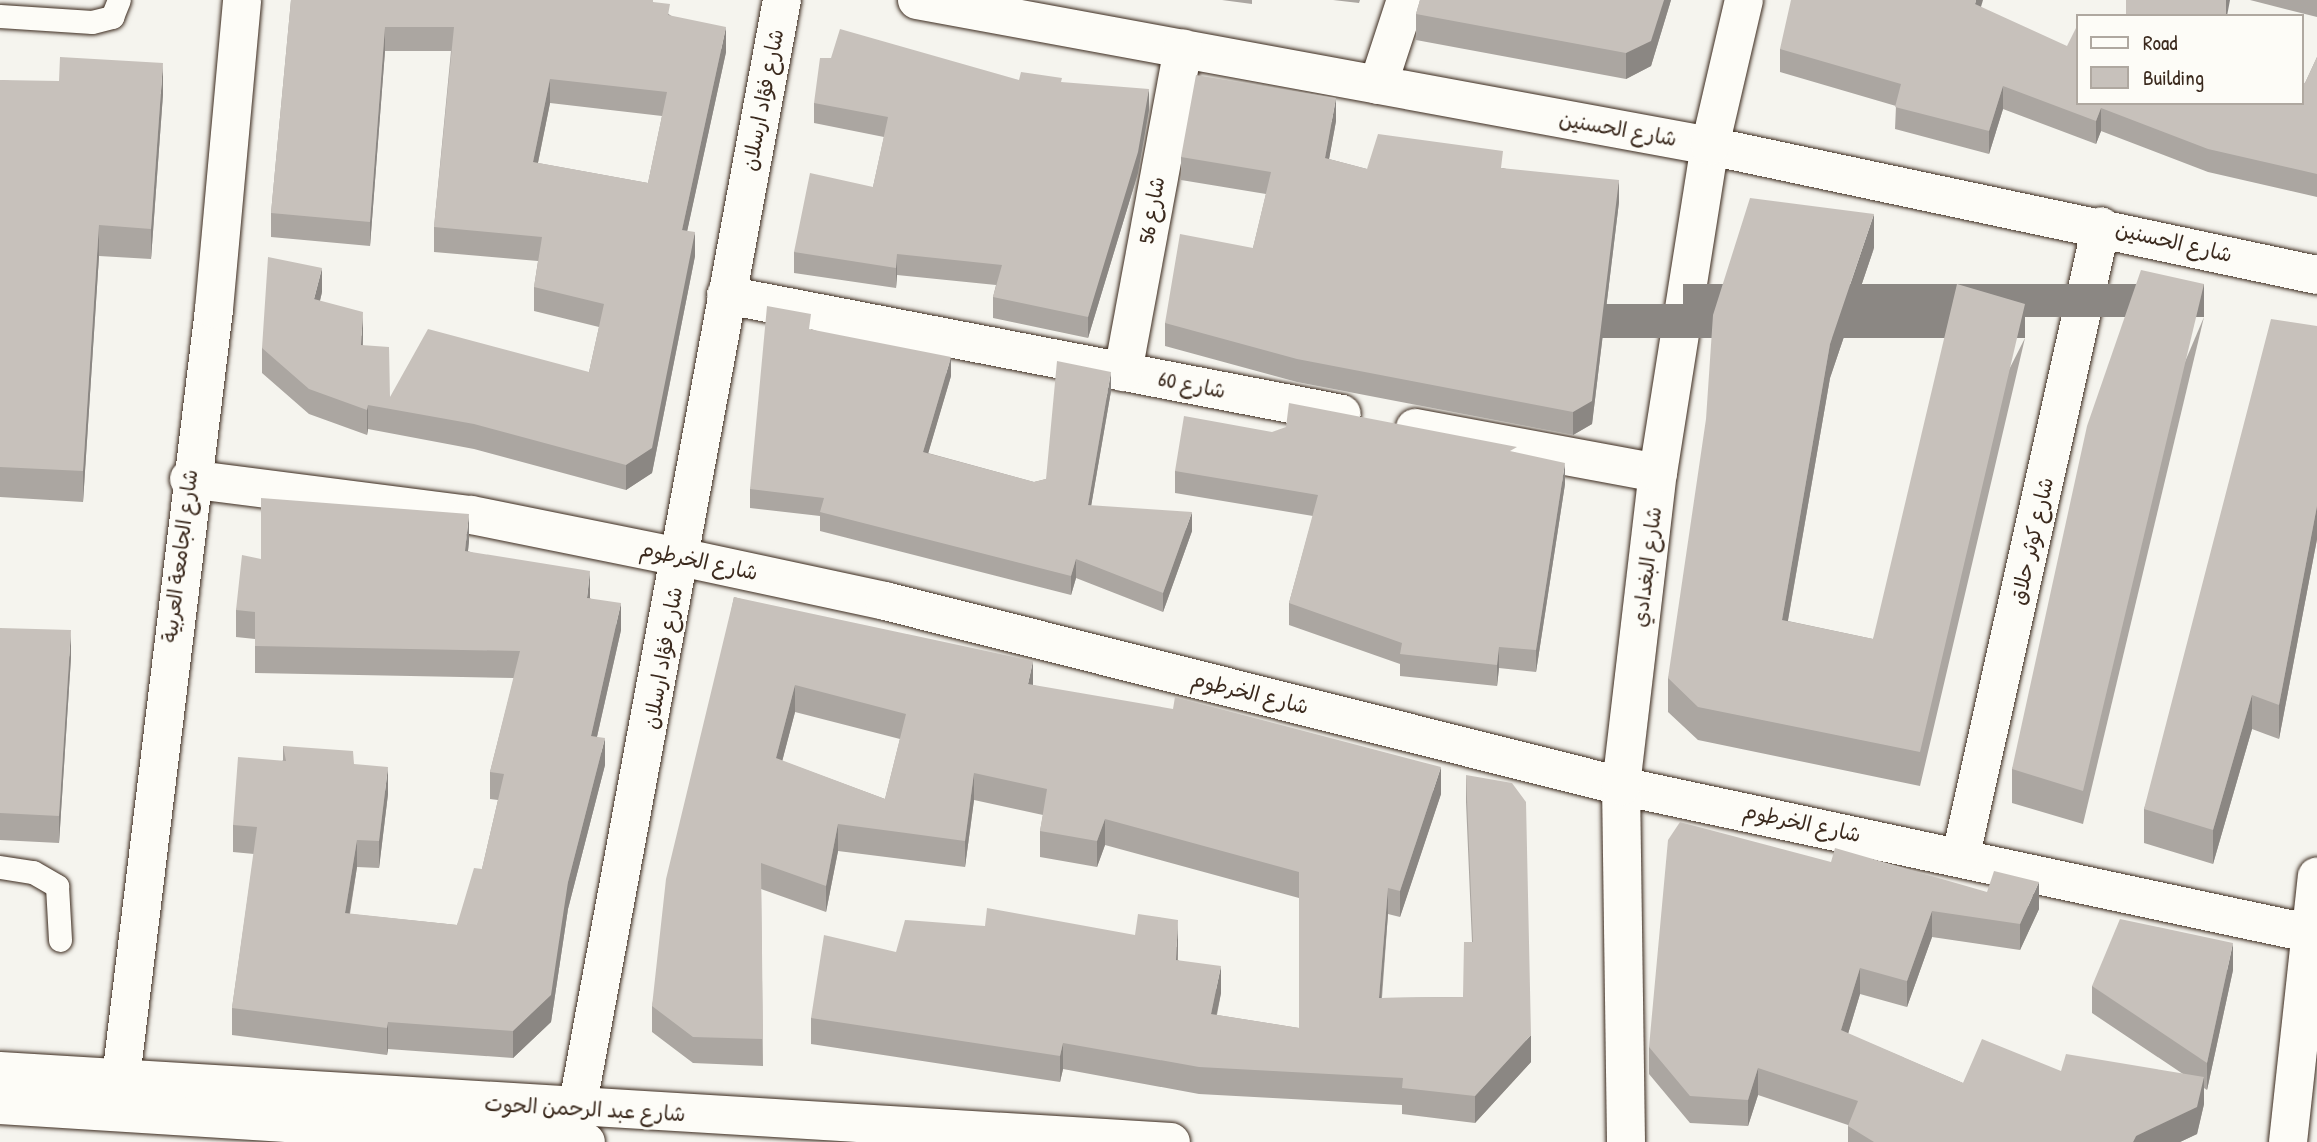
<!DOCTYPE html>
<meta charset="utf-8">
<style>
body{margin:0}
#map{position:relative;width:2317px;height:1142px;overflow:hidden;background:#f5f4ee;font-family:"Patrick Hand","Playpen Sans Arabic",sans-serif}
div>[style]{position:absolute}
[style*='--x']{left:calc(var(--x)*1px);top:calc(var(--y)*1px);width:calc(var(--w)*1px);rotate:calc(var(--a)*1deg)}
.roads{filter:drop-shadow(0 0 2px #3b2a1e) drop-shadow(0 0 2px #3b2a1e)}
.lane>*{height:23px;margin:-11.5px;padding:0 11.5px;transform-origin:11.5px;border-radius:11.5px;background:#fdfcf7}
.street>*{height:38px;margin:-19px;padding:0 19px;transform-origin:19px;border-radius:19px;background:#fdfcf7}
.secondary>*{height:38px;margin:-19px;padding:0 19px;transform-origin:19px;border-radius:19px;background:#fdfcf7}
.wall>*{inset:0;background:#aba6a1}
.shaded-wall>*{inset:0;background:#8b8783;transform-origin:0 0}
.building>*{inset:0;background:#c7c1bb;transform-origin:0 0}
span{translate:-50% -50%;white-space:nowrap;text-align:center;line-height:1.15;-webkit-text-stroke:5px #fdfcf7;paint-order:stroke}
.street-label{font-size:21px;color:#3b2a1e}
.legend{position:absolute;left:2076px;top:14px;width:228px;height:91px;box-sizing:border-box;background:#fdfcf7;border:2px solid #afa8a0;margin:0;padding:9px 12px;list-style:none;font-size:21px;color:#3b2a1e}
.legend li{display:flex;align-items:center;gap:14px;height:35px}
.legend b{width:35px;border:2px solid #afa8a0}
</style>
<div id="map">
<div class="roads">
<div class="lane">
<i style="--x:0;--y:16;--w:92;--a:3.7"></i>
<i style="--x:92;--y:22;--w:21;--a:-14"></i>
<i style="--x:112;--y:17;--w:18;--a:-68"></i>
<i style="--x:0;--y:867;--w:33;--a:9"></i>
<i style="--x:33;--y:872;--w:28;--a:30"></i>
<i style="--x:57;--y:886;--w:54;--a:86.8"></i>
</div>
<div class="street">
<i style="--x:917;--y:0;--w:806;--a:10.43"></i>
<i style="--x:1710;--y:146;--w:621;--a:12"></i>
<i style="--x:1378;--y:85;--w:89;--a:-71.8"></i>
<i style="--x:726;--y:295;--w:627;--a:10.93"></i>
<i style="--x:1123;--y:372;--w:329;--a:-79.5"></i>
<i style="--x:1415;--y:428;--w:247;--a:10.5"></i>
<i style="--x:189;--y:479;--w:284;--a:7.3"></i>
<i style="--x:471;--y:515;--w:213;--a:11.4"></i>
<i style="--x:680;--y:557;--w:210;--a:12.1"></i>
<i style="--x:885;--y:601;--w:759;--a:14.11"></i>
<i style="--x:1621;--y:786;--w:712;--a:12.08"></i>
<i style="--x:1961;--y:855;--w:644;--a:-77.45"></i>
<i style="--x:577;--y:1109;--w:1128;--a:-79.53"></i>
<i style="--x:117;--y:1111;--w:808;--a:-83.1"></i>
<i style="--x:214;--y:309;--w:310;--a:-84.8"></i>
<i style="--x:2288;--y:1142;--w:267;--a:-83.8"></i>
</div>
<div class="secondary">
<i style="--x:0;--y:1071;--w:1173;--a:3.47"></i>
<i style="--x:0;--y:1105;--w:587;--a:3.61"></i>
<i style="--x:1626;--y:1142;--w:356;--a:-90.8"></i>
<i style="--x:1621;--y:786;--w:315;--a:-83.3"></i>
<i style="--x:1658;--y:473;--w:331;--a:-81"></i>
<i style="--x:1710;--y:146;--w:150;--a:-76.9"></i>
</div>
</div>
<div class="wall">
<i style="clip-path:polygon(evenodd,291px 0,653px 2px,670px 15px,726px 52px,687px 231px,695px 256px,652px 473px,626px 490px,474px 449px,368px 429px,367px 435px,309px 414px,262px 373px,262px 348px,322px 292px,320px 301px,363px 337px,363px 345px,390px 397px,589px 372px,599px 327px,534px 311px,534px 287px,538px 261px,434px 252px,434px 227px,451px 51px,385px 51px,370px 246px,271px 237px,271px 213px,291px 0,550px 103px,662px 116px,648px 183px,538px 163px,550px 103px)"></i>
<i style="clip-path:polygon(1222px 0,1252px 0,1252px 4px)"></i>
<i style="clip-path:polygon(1333px 0,1360px 0,1359px 3px)"></i>
<i style="clip-path:polygon(1420px 0,1671px 0,1651px 66px,1626px 79px,1416px 40px,1416px 14px)"></i>
<i style="clip-path:polygon(2250px 0,2317px 0,2317px 17px)"></i>
<i style="clip-path:polygon(1981px 7px,2077px 103px,2301px 103px,2305px 83px,2317px 57px,2317px 197px,2208px 172px,2101px 131px,2096px 144px,2003px 109px,1989px 154px,1895px 129px,1896px 106px,1780px 72px,1780px 49px)"></i>
<i style="clip-path:polygon(0 80px,163px 94px,151px 259px,99px 256px,83px 502px,0 497px)"></i>
<i style="clip-path:polygon(1019px 80px,1062px 83px,1149px 110px,1138px 173px,1088px 338px,993px 318px,993px 297px,996px 285px,897px 275px,896px 288px,794px 273px,794px 252px,873px 187px,884px 137px,814px 123px,814px 103px)"></i>
<i style="clip-path:polygon(1336px 121px,1329px 159px,1367px 169px,1503px 168px,1619px 202px,1592px 424px,1573px 435px,1297px 382px,1165px 346px,1165px 323px,1253px 248px,1266px 194px,1181px 180px,1181px 157px)"></i>
<i style="clip-path:polygon(1874px 248px,1830px 378px,1788px 621px,1873px 639px,2025px 338px,1920px 786px,1698px 740px,1668px 712px,1668px 678px)"></i>
<i style="clip-path:polygon(2204px 317px,2083px 824px,2012px 803px,2012px 769px)"></i>
<i style="clip-path:polygon(2317px 326px,2317px 539px,2279px 739px,2252px 729px,2213px 864px,2144px 843px,2144px 809px)"></i>
<i style="clip-path:polygon(811px 329px,951px 376px,928px 453px,1034px 482px,1046px 479px,1111px 391px,1091px 506px,1192px 531px,1163px 612px,1076px 578px,1071px 595px,820px 531px,820px 516px,750px 508px,750px 489px)"></i>
<i style="clip-path:polygon(1272px 432px,1517px 453px,1565px 484px,1536px 672px,1499px 668px,1497px 686px,1400px 676px,1400px 664px,1289px 625px,1289px 603px,1313px 516px,1175px 493px,1175px 471px)"></i>
<i style="clip-path:polygon(469px 541px,468px 551px,590px 598px,621px 630px,597px 737px,605px 765px,568px 909px,551px 1022px,513px 1058px,388px 1049px,387px 1055px,232px 1035px,232px 1008px,254px 854px,233px 852px,233px 825px,283px 760px,283px 746px,354px 764px,388px 794px,379px 868px,357px 867px,350px 914px,457px 925px,482px 869px,498px 800px,490px 799px,490px 772px,514px 678px,255px 673px,255px 639px,236px 637px,236px 610px,261px 559px)"></i>
<i style="clip-path:polygon(evenodd,734px 597px,1033px 685px,1441px 794px,1400px 917px,1388px 914px,1382px 998px,1463px 997px,1472px 942px,1466px 802px,1466px 775px,1531px 1062px,1475px 1123px,1402px 1114px,1402px 1105px,1199px 1094px,1063px 1069px,1060px 1082px,811px 1044px,811px 1018px,896px 952px,1178px 947px,1178px 960px,1221px 993px,1217px 1015px,1299px 1028px,1299px 898px,1105px 845px,1097px 867px,1040px 857px,1040px 831px,1043px 815px,974px 800px,965px 867px,838px 851px,826px 912px,761px 889px,763px 1066px,693px 1063px,652px 1032px,652px 1006px,734px 597px,795px 712px,900px 739px,885px 799px,782px 761px,795px 712px)"></i>
<i style="clip-path:polygon(0 628px,71px 657px,59px 843px,0 840px)"></i>
<i style="clip-path:polygon(1831px 862px,2039px 909px,2020px 950px,1932px 937px,1907px 1007px,1860px 994px,1848px 1034px,1963px 1083px,2061px 1071px,2183px 1074px,2092px 1013px,2092px 986px,2233px 970px,2207px 1090px,2204px 1088px,2204px 1104px,2197px 1134px,2180px 1142px,1848px 1142px,1848px 1125px,1758px 1095px,1748px 1126px,1690px 1123px,1649px 1074px,1649px 1047px)"></i>
</div>
<div class="shaded-wall">
<i style="clip-path:polygon(1664px 0,1671px 0,1651px 66px,1626px 79px,1626px 53px)"></i>
<i style="clip-path:polygon(1976px 0,1983px 0,1975px 27px,1975px 4px)"></i>
<i style="clip-path:polygon(2226px 0,2230px 0,2227px 16px,2222px 16px)"></i>
<i style="clip-path:polygon(385px 27px,385px 51px,370px 246px,370px 222px)"></i>
<i style="clip-path:polygon(726px 27px,726px 52px,682px 255px,682px 230px)"></i>
<i style="clip-path:polygon(163px 63px,163px 94px,151px 259px,151px 229px)"></i>
<i style="clip-path:polygon(550px 79px,550px 103px,533px 187px,533px 162px)"></i>
<i style="clip-path:polygon(2003px 86px,2003px 109px,1989px 154px,1989px 131px)"></i>
<i style="clip-path:polygon(1149px 89px,1149px 110px,1138px 173px,1088px 338px,1088px 317px)"></i>
<i style="clip-path:polygon(1336px 98px,1336px 121px,1325px 181px,1325px 158px)"></i>
<i style="clip-path:polygon(2101px 108px,2101px 131px,2096px 144px,2096px 121px)"></i>
<i style="clip-path:polygon(1619px 180px,1619px 202px,1592px 424px,1573px 435px,1573px 412px)"></i>
<i style="clip-path:polygon(1874px 214px,1874px 248px,1830px 378px,1782px 654px,1782px 620px,1830px 344px)"></i>
<i style="clip-path:polygon(99px 225px,99px 256px,83px 502px,83px 471px)"></i>
<i style="clip-path:polygon(695px 232px,695px 256px,652px 473px,626px 490px,626px 465px)"></i>
<i style="clip-path:polygon(897px 254px,897px 275px,896px 288px,896px 268px)"></i>
<i style="clip-path:polygon(322px 268px,322px 292px,314px 324px,314px 299px)"></i>
<i style="left:2204px;top:284px;width:33px;height:521px;rotate:90deg"></i>
<i style="left:2025px;top:304px;width:34px;height:460px;rotate:90deg"></i>
<i style="clip-path:polygon(363px 312px,363px 337px,361px 369px,361px 345px)"></i>
<i style="clip-path:polygon(951px 357px,951px 376px,923px 471px,923px 452px)"></i>
<i style="clip-path:polygon(1111px 372px,1111px 391px,1088px 524px,1088px 505px)"></i>
<i style="clip-path:polygon(368px 405px,368px 429px,367px 435px,367px 410px)"></i>
<i style="clip-path:polygon(1565px 463px,1565px 484px,1536px 672px,1536px 650px)"></i>
<i style="clip-path:polygon(2317px 506px,2317px 539px,2279px 739px,2279px 705px)"></i>
<i style="clip-path:polygon(1192px 512px,1192px 531px,1163px 612px,1163px 593px)"></i>
<i style="clip-path:polygon(469px 514px,469px 541px,465px 578px,465px 551px)"></i>
<i style="clip-path:polygon(1076px 559px,1076px 578px,1071px 595px,1071px 576px)"></i>
<i style="clip-path:polygon(590px 571px,590px 598px,587px 598px)"></i>
<i style="clip-path:polygon(621px 603px,621px 630px,591px 763px,591px 736px)"></i>
<i style="clip-path:polygon(71px 630px,71px 657px,59px 843px,59px 816px)"></i>
<i style="clip-path:polygon(1499px 647px,1499px 668px,1497px 686px,1497px 665px)"></i>
<i style="clip-path:polygon(1033px 661px,1033px 687px,1028px 684px)"></i>
<i style="clip-path:polygon(795px 685px,795px 712px,776px 785px,776px 758px)"></i>
<i style="clip-path:polygon(2252px 695px,2252px 729px,2213px 864px,2213px 830px)"></i>
<i style="clip-path:polygon(605px 738px,605px 765px,568px 909px,551px 1022px,513px 1058px,513px 1031px,568px 882px)"></i>
<i style="clip-path:polygon(388px 767px,388px 794px,379px 868px,379px 841px)"></i>
<i style="clip-path:polygon(1441px 767px,1441px 794px,1400px 917px,1400px 891px)"></i>
<i style="clip-path:polygon(974px 773px,974px 800px,965px 867px,965px 841px)"></i>
<i style="clip-path:polygon(1105px 819px,1105px 845px,1097px 867px,1097px 841px)"></i>
<i style="clip-path:polygon(838px 824px,838px 851px,826px 912px,826px 886px)"></i>
<i style="clip-path:polygon(357px 840px,357px 867px,345px 940px,345px 913px)"></i>
<i style="clip-path:polygon(2039px 882px,2039px 909px,2020px 950px,2020px 924px)"></i>
<i style="clip-path:polygon(1388px 888px,1388px 914px,1379px 1025px,1379px 998px)"></i>
<i style="clip-path:polygon(1932px 911px,1932px 937px,1907px 1007px,1907px 981px)"></i>
<i style="clip-path:polygon(1178px 920px,1178px 947px,1176px 987px,1176px 960px)"></i>
<i style="clip-path:polygon(2233px 943px,2233px 970px,2207px 1090px,2207px 1063px)"></i>
<i style="clip-path:polygon(1221px 966px,1221px 993px,1211px 1040px,1211px 1014px)"></i>
<i style="clip-path:polygon(1860px 968px,1860px 994px,1841px 1057px,1841px 1030px)"></i>
<i style="clip-path:polygon(388px 1022px,388px 1049px,387px 1055px,387px 1028px)"></i>
<i style="clip-path:polygon(1531px 1035px,1531px 1062px,1475px 1123px,1475px 1096px)"></i>
<i style="clip-path:polygon(1063px 1043px,1063px 1069px,1060px 1082px,1060px 1056px)"></i>
<i style="clip-path:polygon(1758px 1068px,1758px 1095px,1748px 1126px,1748px 1100px)"></i>
<i style="clip-path:polygon(2204px 1077px,2204px 1104px,2197px 1134px,2180px 1142px,2133px 1142px,2136px 1136px)"></i>
</div>
<div class="building">
<i style="clip-path:polygon(evenodd,291px 0,653px 0,653px 2px,670px 4px,668px 15px,726px 27px,682px 230px,695px 232px,652px 448px,626px 465px,474px 424px,368px 405px,367px 410px,309px 389px,262px 348px,268px 257px,322px 268px,314px 299px,363px 312px,361px 345px,389px 347px,390px 397px,428px 329px,589px 372px,604px 304px,534px 287px,542px 237px,434px 227px,454px 27px,385px 27px,370px 222px,271px 213px,291px 0,550px 79px,667px 92px,648px 183px,533px 162px,550px 79px)"></i>
<i style="clip-path:polygon(1420px 0,1664px 0,1651px 41px,1626px 53px,1416px 14px)"></i>
<i style="clip-path:polygon(1791px 0,1976px 0,1975px 4px,2067px 46px,2077px 26px,2077px 103px,2301px 103px,2301px 82px,2305px 83px,2317px 57px,2317px 174px,2208px 149px,2101px 108px,2096px 121px,2003px 86px,1989px 131px,1895px 107px,1901px 84px,1780px 49px)"></i>
<i style="left:2126px;top:0;width:100px;height:16px"></i>
<i style="clip-path:polygon(840px 29px,1019px 80px,1021px 72px,1062px 78px,1061px 82px,1149px 89px,1138px 152px,1088px 317px,993px 297px,1002px 265px,897px 254px,896px 268px,794px 252px,810px 173px,873px 187px,888px 117px,814px 103px,820px 58px,831px 58px)"></i>
<i style="clip-path:polygon(60px 57px,163px 63px,151px 229px,99px 225px,83px 471px,0 467px,0 80px,59px 81px)"></i>
<i style="clip-path:polygon(1196px 75px,1336px 98px,1325px 158px,1367px 169px,1378px 134px,1503px 151px,1501px 168px,1619px 180px,1592px 401px,1573px 412px,1297px 359px,1165px 323px,1180px 234px,1253px 248px,1271px 172px,1181px 157px)"></i>
<i style="clip-path:polygon(1750px 198px,1874px 214px,1830px 344px,1782px 620px,1873px 639px,1957px 284px,2025px 304px,1920px 752px,1698px 707px,1668px 678px,1706px 419px,1713px 315px)"></i>
<i style="clip-path:polygon(2141px 270px,2204px 284px,2083px 791px,2012px 769px,2087px 426px)"></i>
<i style="clip-path:polygon(767px 306px,811px 314px,809px 329px,951px 357px,923px 452px,1034px 482px,1046px 479px,1057px 361px,1111px 372px,1088px 505px,1192px 512px,1163px 593px,1076px 559px,1071px 576px,820px 512px,824px 498px,750px 489px)"></i>
<i style="clip-path:polygon(2271px 319px,2317px 326px,2317px 506px,2279px 705px,2252px 695px,2213px 830px,2144px 809px)"></i>
<i style="clip-path:polygon(1289px 403px,1517px 447px,1510px 451px,1565px 463px,1536px 650px,1499px 647px,1497px 665px,1400px 654px,1402px 643px,1289px 603px,1318px 495px,1175px 471px,1184px 416px,1272px 432px,1286px 427px)"></i>
<i style="clip-path:polygon(261px 498px,469px 514px,465px 551px,590px 571px,587px 598px,621px 603px,591px 736px,605px 738px,568px 882px,551px 995px,513px 1031px,388px 1022px,387px 1028px,232px 1008px,257px 827px,233px 825px,238px 757px,286px 761px,283px 746px,353px 751px,354px 764px,388px 767px,379px 841px,357px 840px,345px 913px,457px 925px,474px 868px,482px 869px,504px 774px,490px 772px,520px 651px,255px 646px,255px 612px,236px 610px,242px 555px,261px 559px)"></i>
<i style="clip-path:polygon(evenodd,734px 597px,1033px 661px,1028px 684px,1173px 709px,1175px 697px,1441px 767px,1400px 891px,1388px 888px,1379px 998px,1463px 997px,1464px 942px,1473px 942px,1466px 775px,1512px 783px,1526px 802px,1531px 1035px,1475px 1096px,1402px 1088px,1403px 1078px,1199px 1067px,1063px 1043px,1060px 1056px,811px 1018px,824px 935px,896px 952px,905px 920px,985px 926px,987px 908px,1135px 935px,1138px 914px,1178px 920px,1176px 960px,1221px 966px,1211px 1014px,1299px 1028px,1299px 872px,1105px 819px,1097px 841px,1040px 831px,1047px 789px,974px 773px,965px 841px,838px 824px,826px 886px,761px 863px,763px 1039px,693px 1037px,652px 1006px,666px 879px,734px 597px,795px 685px,906px 714px,885px 799px,776px 758px,795px 685px)"></i>
<i style="clip-path:polygon(0 628px,71px 630px,59px 816px,0 813px)"></i>
<i style="clip-path:polygon(1680px 822px,1831px 862px,1835px 848px,1987px 892px,1994px 871px,2039px 882px,2020px 924px,1932px 911px,1907px 981px,1860px 968px,1841px 1030px,1963px 1083px,1982px 1039px,2061px 1071px,2066px 1054px,2204px 1077px,2197px 1107px,2136px 1136px,2133px 1142px,1874px 1142px,1848px 1126px,1858px 1101px,1758px 1068px,1748px 1100px,1690px 1096px,1649px 1047px,1668px 840px)"></i>
<i style="clip-path:polygon(2120px 919px,2233px 943px,2207px 1063px,2092px 986px)"></i>
</div>
<div class="street-label">
<span style="left:763px;top:100px;rotate:-79deg">شارع فؤاد ارسلان</span>
<span style="left:1618px;top:129px;rotate:10deg">شارع الحسنين</span>
<span style="left:1152px;top:210px;rotate:-80deg">شارع 56</span>
<span style="left:2174px;top:242px;rotate:13deg">شارع الحسنين</span>
<span style="left:1192px;top:385px;rotate:11deg">شارع 60</span>
<span style="left:2032px;top:541px;rotate:-77deg">شارع كوثر حلاق</span>
<span style="left:180px;top:556px;rotate:-83deg">شارع الجامعة العربية</span>
<span style="left:699px;top:561px;rotate:12deg">شارع الخرطوم</span>
<span style="left:1647px;top:567px;rotate:-83deg">شارع البغدادي</span>
<span style="left:663px;top:658px;rotate:-80deg">شارع فؤاد ارسلان</span>
<span style="left:1250px;top:693px;rotate:14deg">شارع الخرطوم</span>
<span style="left:1802px;top:823px;rotate:12deg">شارع الخرطوم</span>
<span style="left:585px;top:1109px;rotate:3deg">شارع عبد الرحمن الحوت</span>
</div>
<ul class="legend">
<li><b style="height:9px;background:#fdfcf7"></b>Road</li>
<li><b style="height:19px;background:#c7c1bb"></b>Building</li>
</ul>
</div>
